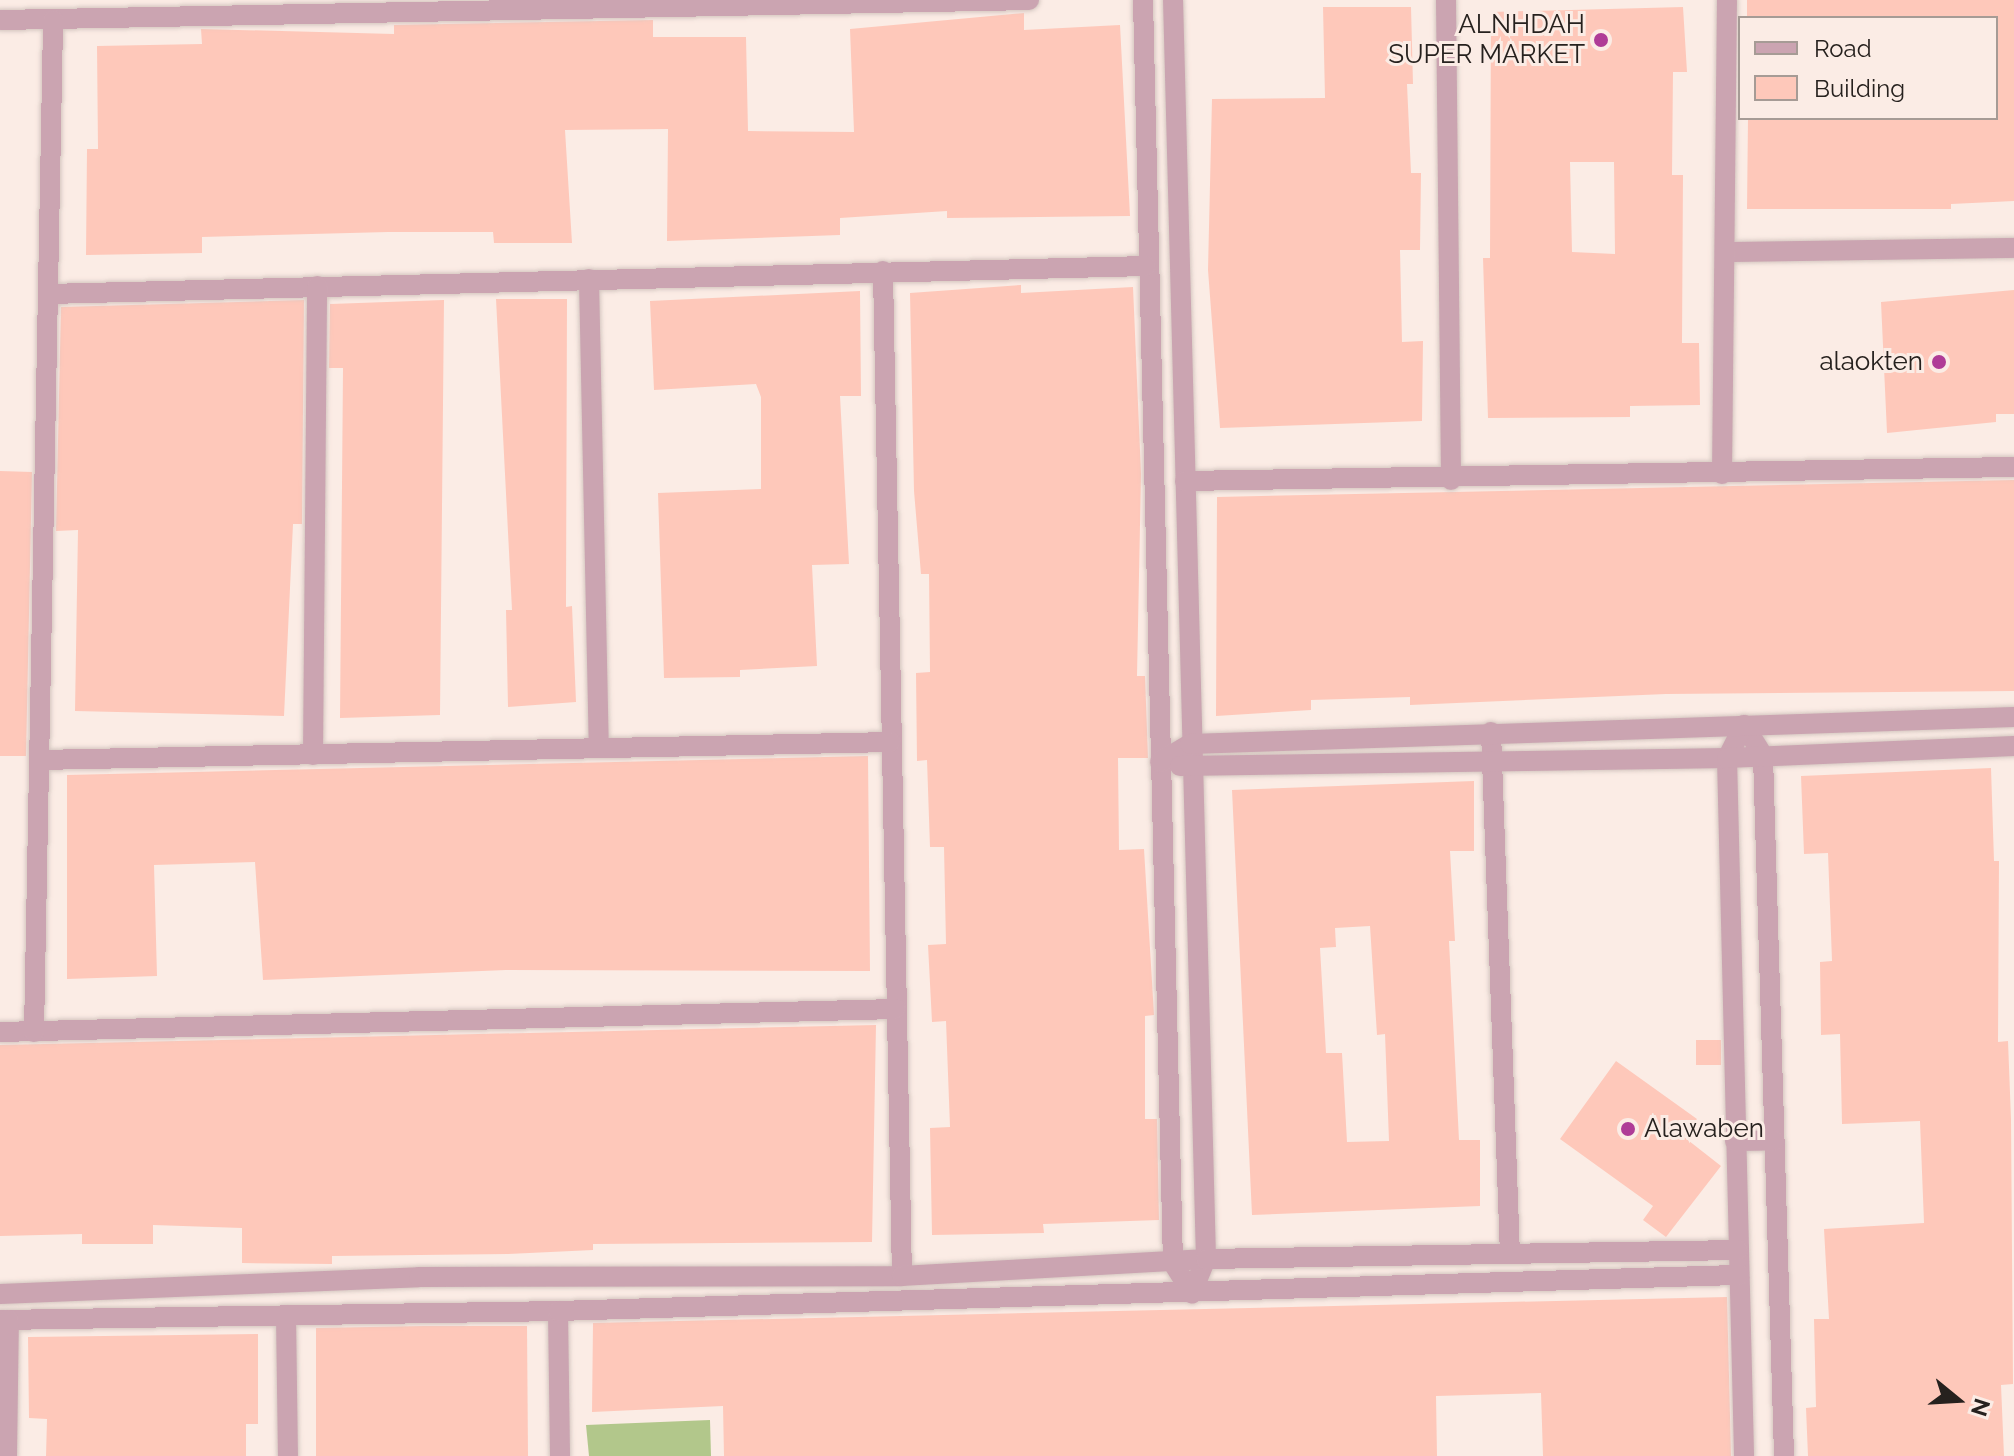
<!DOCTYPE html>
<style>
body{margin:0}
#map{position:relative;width:2014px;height:1456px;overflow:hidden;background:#fbece5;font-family:Raleway,sans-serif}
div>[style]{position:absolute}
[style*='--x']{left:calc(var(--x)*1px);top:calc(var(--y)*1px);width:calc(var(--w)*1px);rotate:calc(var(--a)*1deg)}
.green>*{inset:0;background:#b2c78b}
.building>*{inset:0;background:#fec8ba;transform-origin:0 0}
.roads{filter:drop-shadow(0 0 2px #d5c7c1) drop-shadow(0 0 2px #d5c7c1)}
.minor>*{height:20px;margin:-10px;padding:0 10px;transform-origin:10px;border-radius:10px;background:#cba4b1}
.dots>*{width:22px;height:22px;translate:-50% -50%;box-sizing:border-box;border:4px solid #fbece5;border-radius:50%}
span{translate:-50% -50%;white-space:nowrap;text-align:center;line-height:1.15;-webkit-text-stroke:6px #fbece5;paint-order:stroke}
.poi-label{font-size:26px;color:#26211e}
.right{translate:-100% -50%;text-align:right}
.left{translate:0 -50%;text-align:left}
.legend{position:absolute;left:1738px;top:16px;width:260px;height:104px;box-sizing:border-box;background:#fbece5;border:2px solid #a69b95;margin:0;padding:10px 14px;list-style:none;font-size:24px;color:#26211e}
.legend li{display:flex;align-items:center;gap:16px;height:40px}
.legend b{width:40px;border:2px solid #a69b95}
.north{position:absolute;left:1918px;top:1360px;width:80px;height:80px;-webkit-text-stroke:6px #fbece5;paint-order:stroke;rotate:108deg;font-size:22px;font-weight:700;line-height:32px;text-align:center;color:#26211e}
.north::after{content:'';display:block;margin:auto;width:28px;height:36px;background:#26211e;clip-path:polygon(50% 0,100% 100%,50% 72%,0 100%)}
</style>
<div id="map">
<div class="green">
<i style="clip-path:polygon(710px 1420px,711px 1456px,589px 1456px,586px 1425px)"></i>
</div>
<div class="building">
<i style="clip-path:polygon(1747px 0,2014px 0,2014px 201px,1951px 204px,1951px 209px,1747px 209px,1748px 118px,1996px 118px,1996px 18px,1747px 18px)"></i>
<i style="clip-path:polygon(1323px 7px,1411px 7px,1413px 84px,1407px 84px,1411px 173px,1421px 173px,1420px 250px,1400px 250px,1402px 342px,1423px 341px,1422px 421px,1220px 428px,1208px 270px,1212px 99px,1325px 98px)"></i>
<i style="clip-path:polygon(evenodd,1683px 7px,1687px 72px,1673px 72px,1672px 175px,1683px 175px,1682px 343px,1699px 343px,1700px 405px,1630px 406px,1630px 417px,1488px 418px,1483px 258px,1490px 258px,1491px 12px,1683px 7px,1570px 162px,1614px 162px,1615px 254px,1572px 252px,1570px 162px)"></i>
<i style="clip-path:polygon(1024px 13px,1024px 30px,1120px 25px,1130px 216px,947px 218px,947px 211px,840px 218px,840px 235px,667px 241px,668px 129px,565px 130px,572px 243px,494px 243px,493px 232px,388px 232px,202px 237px,202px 253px,86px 255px,87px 149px,98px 149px,97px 46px,202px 44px,201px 29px,394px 34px,394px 25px,653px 20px,653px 37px,746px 37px,748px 131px,854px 132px,850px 29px)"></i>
<i style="clip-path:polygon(1021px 285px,1021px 293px,1133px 287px,1141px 474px,1137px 676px,1145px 676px,1148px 758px,1118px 758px,1119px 850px,1144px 849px,1154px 1015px,1145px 1016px,1145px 1119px,1157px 1119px,1159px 1220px,1043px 1224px,1044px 1233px,932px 1235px,930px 1128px,950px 1127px,946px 1021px,932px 1022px,928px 945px,946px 944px,944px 847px,930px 847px,927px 760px,917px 761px,916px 673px,930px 672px,929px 574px,921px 574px,914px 491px,910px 293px)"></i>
<i style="clip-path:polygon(2014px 290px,2014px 414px,1996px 414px,1996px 422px,1887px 433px,1881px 302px)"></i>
<i style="clip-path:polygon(860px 291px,861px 396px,840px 396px,849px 564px,812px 565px,817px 666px,740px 670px,740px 677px,664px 678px,658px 493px,761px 489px,761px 397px,756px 384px,654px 390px,650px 301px)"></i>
<i style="clip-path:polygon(496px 299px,567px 299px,566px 607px,572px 606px,576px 702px,508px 707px,506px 610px,512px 610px)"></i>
<i style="clip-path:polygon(304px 300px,302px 524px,293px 524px,284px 716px,75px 711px,78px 530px,56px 531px,61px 307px)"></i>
<i style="clip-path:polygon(444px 300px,440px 715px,340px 718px,343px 368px,329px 368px,330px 304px)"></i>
<i style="clip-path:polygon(0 471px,32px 472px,26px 756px,0 756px)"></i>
<i style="clip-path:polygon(2014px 480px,2014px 691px,1666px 694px,1410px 705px,1410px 697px,1311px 700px,1311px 710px,1216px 716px,1217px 497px)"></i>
<i style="clip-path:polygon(868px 756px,870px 971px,506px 970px,263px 980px,255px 862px,154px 865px,157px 976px,67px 979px,67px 775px)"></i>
<i style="clip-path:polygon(1991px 768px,1994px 861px,1999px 861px,1998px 1042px,2008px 1041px,2011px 1119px,2013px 1384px,2001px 1385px,2004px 1456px,1808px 1456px,1806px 1408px,1816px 1407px,1814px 1319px,1829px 1319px,1824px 1229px,1924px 1223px,1920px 1121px,1842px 1124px,1840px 1034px,1821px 1035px,1820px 962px,1832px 961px,1828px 853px,1804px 854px,1801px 776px)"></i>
<i style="clip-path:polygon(evenodd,1474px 781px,1474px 851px,1450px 851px,1455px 941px,1449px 941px,1459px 1140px,1480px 1140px,1480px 1206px,1252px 1215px,1232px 790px,1474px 781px,1370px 926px,1377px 1035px,1385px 1034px,1389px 1141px,1347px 1142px,1342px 1053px,1326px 1053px,1320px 948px,1336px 947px,1335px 928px,1370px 926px)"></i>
<i style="clip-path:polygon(876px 1025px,872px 1242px,593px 1244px,593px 1250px,508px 1254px,332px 1256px,332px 1264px,242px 1263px,242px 1228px,153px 1225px,153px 1244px,82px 1244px,82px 1234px,0 1236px,0 1045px)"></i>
<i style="left:1721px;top:1040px;width:25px;height:25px;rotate:90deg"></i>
<i style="clip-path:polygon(1616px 1061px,1697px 1119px,1684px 1137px,1721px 1166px,1666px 1237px,1643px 1220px,1653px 1206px,1560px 1139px)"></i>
<i style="clip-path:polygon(1727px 1297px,1731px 1456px,1543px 1456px,1541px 1393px,1436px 1396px,1437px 1456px,724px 1456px,723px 1406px,592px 1412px,593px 1323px)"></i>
<i style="clip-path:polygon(424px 1326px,527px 1326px,528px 1456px,316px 1456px,316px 1328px)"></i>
<i style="clip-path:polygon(258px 1334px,258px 1424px,246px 1424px,246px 1456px,46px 1456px,47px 1419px,29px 1418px,28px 1337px)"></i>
</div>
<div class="roads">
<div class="minor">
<i style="--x:1143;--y:0;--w:1263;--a:88.64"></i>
<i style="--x:1173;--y:1263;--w:36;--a:58"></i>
<i style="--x:1192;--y:1293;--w:37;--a:-68"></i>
<i style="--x:1206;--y:1259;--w:1259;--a:-91.5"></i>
<i style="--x:1446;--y:0;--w:480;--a:89.4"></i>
<i style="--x:0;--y:20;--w:1029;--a:-1.11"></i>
<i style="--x:1725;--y:252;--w:289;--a:-0.8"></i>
<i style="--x:883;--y:271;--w:1005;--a:88.92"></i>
<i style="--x:589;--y:279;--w:469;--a:88.8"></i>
<i style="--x:48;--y:294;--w:1098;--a:-1.46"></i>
<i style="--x:1722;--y:474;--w:474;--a:-89.4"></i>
<i style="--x:1185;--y:481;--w:829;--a:-0.97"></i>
<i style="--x:1744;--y:725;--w:36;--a:58"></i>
<i style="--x:1763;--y:756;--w:700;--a:88.28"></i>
<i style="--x:1744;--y:725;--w:37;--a:117"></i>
<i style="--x:1727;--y:758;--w:698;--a:88.6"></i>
<i style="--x:1491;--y:732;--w:522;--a:87.92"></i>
<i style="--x:313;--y:755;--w:469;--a:-89.5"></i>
<i style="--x:40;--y:760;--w:851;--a:-1.21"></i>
<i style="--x:1160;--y:762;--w:35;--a:-31"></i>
<i style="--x:1190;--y:744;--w:824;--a:-1.88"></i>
<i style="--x:1180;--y:766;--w:547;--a:-0.84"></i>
<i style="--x:1727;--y:758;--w:287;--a:-2.4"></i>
<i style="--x:0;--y:1032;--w:896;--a:-1.47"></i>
<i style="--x:34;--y:1032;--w:1012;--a:-88.92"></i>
<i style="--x:1735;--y:1141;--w:39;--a:-1"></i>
<i style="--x:0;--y:1294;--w:419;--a:-2.3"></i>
<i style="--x:419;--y:1277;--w:483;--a:-0.1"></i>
<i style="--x:902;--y:1276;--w:304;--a:-3.2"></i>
<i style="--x:1206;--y:1259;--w:532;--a:-0.97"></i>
<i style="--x:558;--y:1311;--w:145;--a:89.2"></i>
<i style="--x:286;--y:1315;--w:141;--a:89.2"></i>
<i style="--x:0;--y:1320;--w:558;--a:-0.92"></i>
<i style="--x:558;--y:1311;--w:1182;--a:-1.75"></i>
<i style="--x:7;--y:1456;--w:136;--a:-89.2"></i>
</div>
</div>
<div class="dots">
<i style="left:1601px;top:40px;background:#af3c97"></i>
<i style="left:1939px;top:362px;background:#af3c97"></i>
<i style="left:1628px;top:1129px;background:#af3c97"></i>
</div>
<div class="poi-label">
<span class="right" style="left:1585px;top:40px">ALNHDAH<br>SUPER MARKET</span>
<span class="right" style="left:1923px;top:362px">alaokten</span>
<span class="left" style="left:1644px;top:1129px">Alawaben</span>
</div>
<ul class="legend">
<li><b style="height:10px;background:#cba4b1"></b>Road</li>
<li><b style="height:22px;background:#fec8ba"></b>Building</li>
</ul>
<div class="north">N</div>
</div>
